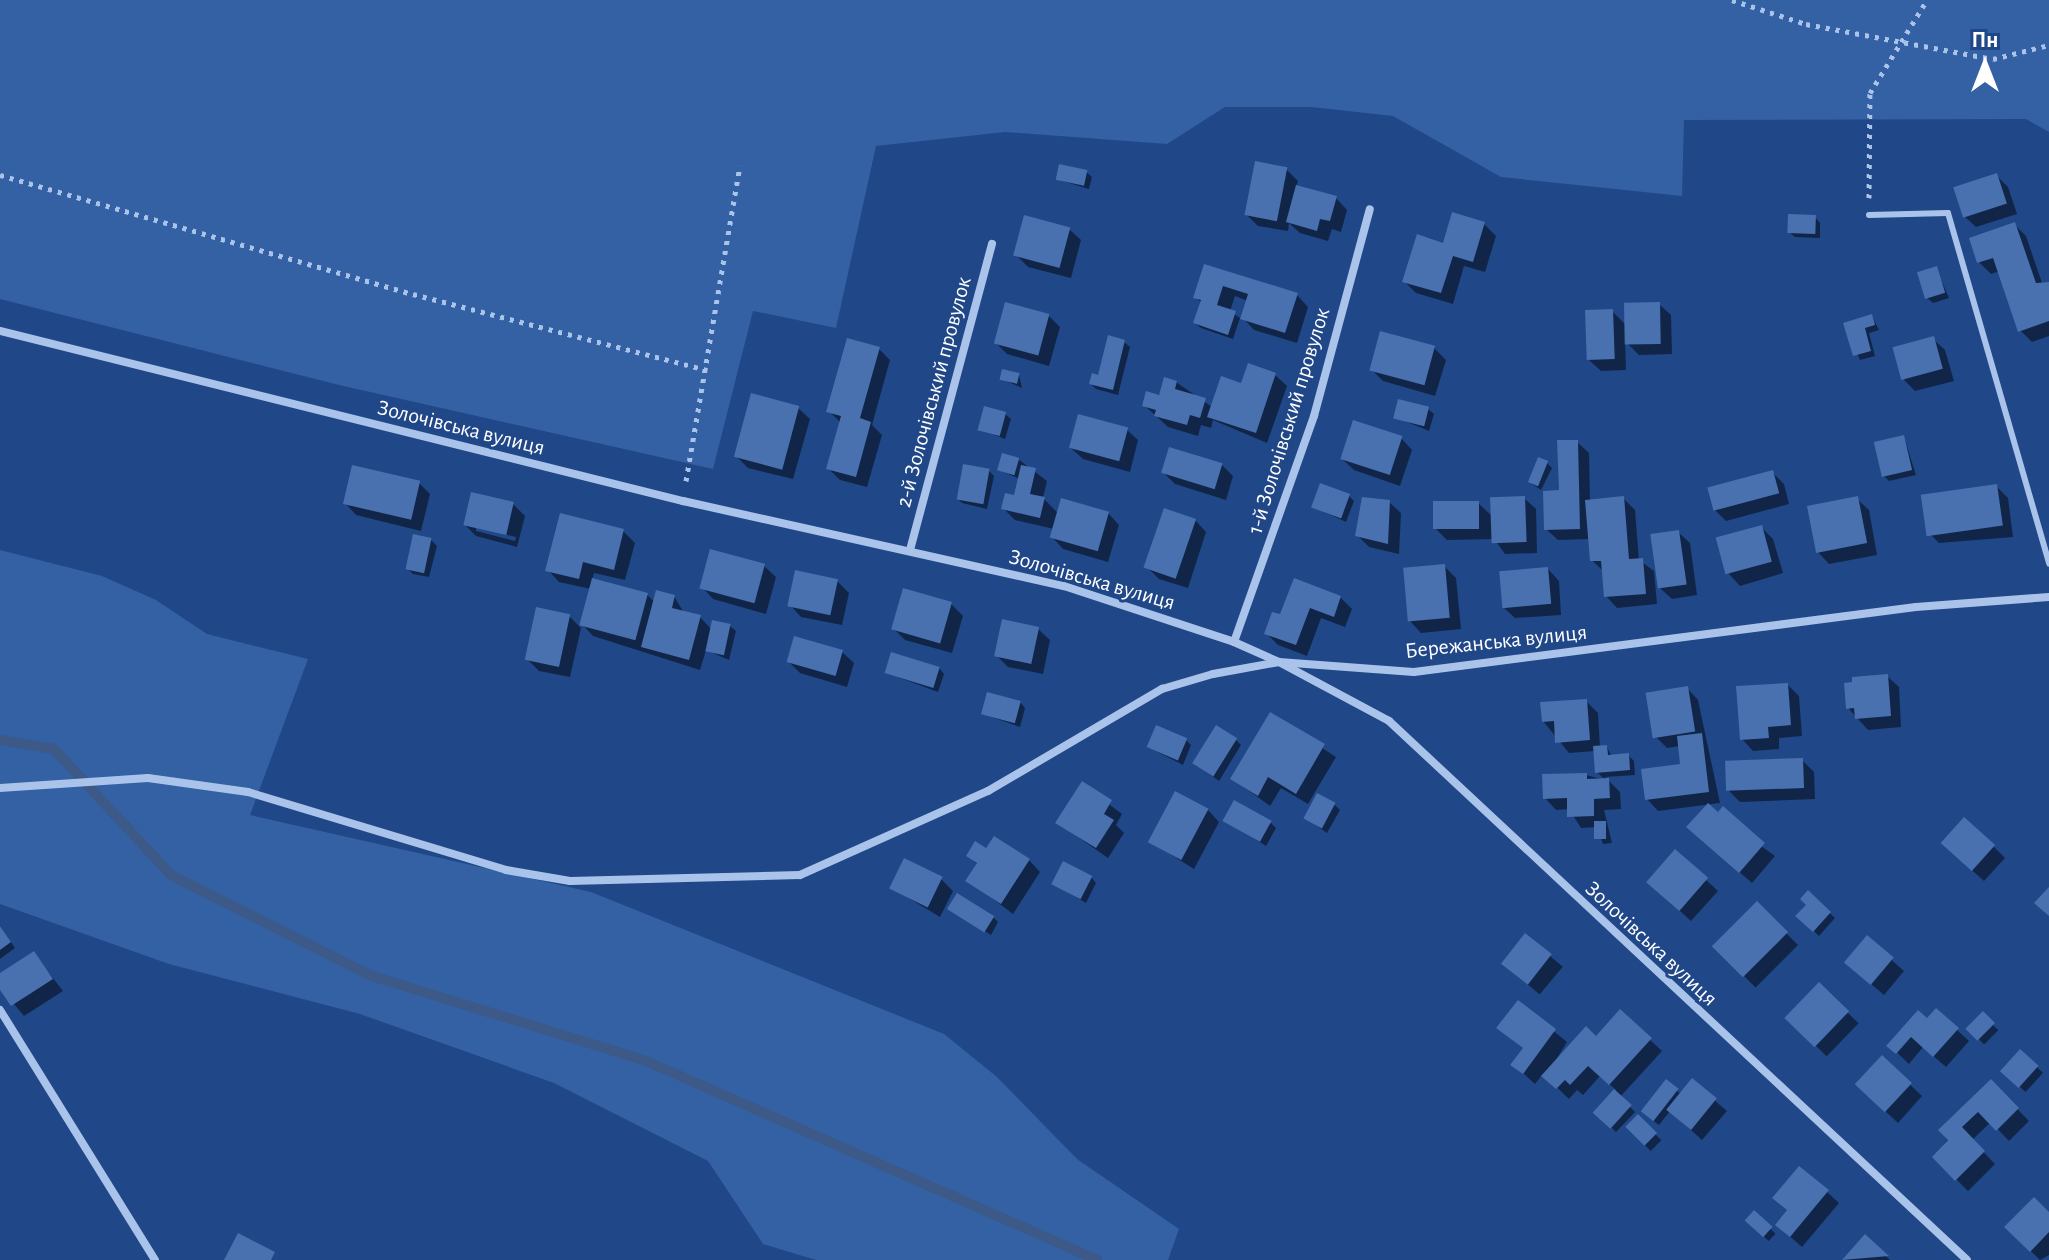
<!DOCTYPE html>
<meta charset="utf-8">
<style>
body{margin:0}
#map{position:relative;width:2049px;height:1260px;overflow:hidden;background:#204787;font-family:"Alegreya Sans",sans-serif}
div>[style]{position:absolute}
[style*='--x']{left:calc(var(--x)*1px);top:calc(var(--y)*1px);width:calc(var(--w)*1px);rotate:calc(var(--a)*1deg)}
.green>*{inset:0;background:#3460a4}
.shadow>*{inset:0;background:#0007;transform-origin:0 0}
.stream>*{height:10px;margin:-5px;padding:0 5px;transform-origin:5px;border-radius:5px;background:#3c5987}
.building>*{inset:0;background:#4970af;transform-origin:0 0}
.path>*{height:5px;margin-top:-2.5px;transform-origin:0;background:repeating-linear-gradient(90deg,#aac3ea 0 4px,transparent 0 10px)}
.service>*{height:6px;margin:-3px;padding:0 3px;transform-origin:3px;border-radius:3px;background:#aac3ea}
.minor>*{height:8px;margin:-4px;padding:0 4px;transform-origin:4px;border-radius:4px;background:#aac3ea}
span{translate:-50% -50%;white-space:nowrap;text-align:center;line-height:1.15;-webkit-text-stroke:6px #204787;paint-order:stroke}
.street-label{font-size:22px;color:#fff}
.north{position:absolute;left:1945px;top:24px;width:80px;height:80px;-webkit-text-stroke:6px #204787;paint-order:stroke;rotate:0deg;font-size:22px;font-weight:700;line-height:32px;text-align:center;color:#fff}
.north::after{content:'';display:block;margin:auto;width:28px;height:36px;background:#fff;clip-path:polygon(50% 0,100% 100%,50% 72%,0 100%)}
</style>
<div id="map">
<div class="green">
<i style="clip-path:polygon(0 0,2049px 0,2049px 132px,2026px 119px,1684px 120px,1682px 196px,1501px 177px,1393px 116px,1311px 107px,1225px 107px,1167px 144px,1005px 132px,876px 146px,836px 328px,753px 311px,713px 469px,339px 385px,0 299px)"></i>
<i style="clip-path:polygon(0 550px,102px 576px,156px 600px,207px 634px,308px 659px,250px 815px,591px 892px,944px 1034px,997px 1077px,1077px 1159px,1179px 1229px,1168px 1260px,816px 1260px,763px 1244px,708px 1161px,554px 1083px,360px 1014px,169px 964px,0 904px)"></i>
</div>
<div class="shadow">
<i style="clip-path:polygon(1286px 169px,1298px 181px,1296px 187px,1336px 198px,1347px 210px,1341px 232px,1332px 229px,1328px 241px,1300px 233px,1289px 223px,1288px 231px,1258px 226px,1246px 214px)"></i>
<i style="clip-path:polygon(1086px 172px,1092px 177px,1089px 189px,1059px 180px)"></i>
<i style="clip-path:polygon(1997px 176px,2008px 187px,2017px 214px,1976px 227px,1964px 216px)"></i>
<i style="clip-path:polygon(1815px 217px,1820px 223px,1820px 238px,1795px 237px,1789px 232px)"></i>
<i style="clip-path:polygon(1484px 224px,1496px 236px,1485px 272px,1464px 266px,1453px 304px,1416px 293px,1404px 281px,1444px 245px)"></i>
<i style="clip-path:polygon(2014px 224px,2026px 236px,2042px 283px,2049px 283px,2049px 336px,2032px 342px,2020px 330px,2000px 271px,1991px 274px,1979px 262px)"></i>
<i style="clip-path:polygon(1069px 229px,1081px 240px,1071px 278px,1028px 267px,1017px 256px)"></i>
<i style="clip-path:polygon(1205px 266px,1297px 295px,1308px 307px,1297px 343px,1254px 330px,1243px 318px,1248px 301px,1235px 296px,1230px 311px,1240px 318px,1233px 339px,1201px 328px,1195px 323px,1202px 303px,1195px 297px)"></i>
<i style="clip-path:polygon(1936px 268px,1949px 298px,1933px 303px,1927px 298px)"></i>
<i style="clip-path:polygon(1659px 304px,1671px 315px,1672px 354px,1639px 355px,1625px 341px,1626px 370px,1601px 371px,1589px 360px,1612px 311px,1627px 326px)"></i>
<i style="clip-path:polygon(1048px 315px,1060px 327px,1049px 366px,1007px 354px,995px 342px)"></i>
<i style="clip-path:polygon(1872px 316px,1879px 330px,1869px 333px,1875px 356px,1860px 360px,1845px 325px)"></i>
<i style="clip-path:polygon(1933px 339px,1945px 350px,1954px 381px,1915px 391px,1904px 380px)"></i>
<i style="clip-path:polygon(1124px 342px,1130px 347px,1118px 395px,1096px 389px,1091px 384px)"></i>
<i style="clip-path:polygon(1434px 348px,1446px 360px,1435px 396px,1383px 381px,1372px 370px)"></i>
<i style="clip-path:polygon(879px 349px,890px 360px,872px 425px,882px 435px,867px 487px,840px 480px,828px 468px,841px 423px,829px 411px)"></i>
<i style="clip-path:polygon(1019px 375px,1022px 388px,1002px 379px)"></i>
<i style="clip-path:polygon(1275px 375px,1287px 386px,1267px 443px,1213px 420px,1211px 428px,1201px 425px,1198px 436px,1168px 427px,1144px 405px,1176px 382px,1212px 407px,1242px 385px)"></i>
<i style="clip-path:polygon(798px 408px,810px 419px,793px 479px,748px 468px,736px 456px)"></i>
<i style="clip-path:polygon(1428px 409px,1434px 414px,1429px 431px,1395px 417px)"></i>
<i style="clip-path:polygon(1005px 414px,1011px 419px,1005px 439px,980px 429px)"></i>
<i style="clip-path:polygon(1126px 429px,1138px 440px,1130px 472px,1083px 459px,1071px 448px)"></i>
<i style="clip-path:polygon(1904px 437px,1916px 475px,1889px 481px,1884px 476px)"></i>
<i style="clip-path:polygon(1401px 438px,1412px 450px,1400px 486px,1354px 470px,1342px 459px)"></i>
<i style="clip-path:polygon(1577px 442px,1589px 453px,1590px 501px,1623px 498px,1635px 510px,1639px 560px,1654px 571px,1657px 604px,1617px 608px,1606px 596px,1604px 572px,1592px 560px,1591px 539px,1558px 540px,1546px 529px)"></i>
<i style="clip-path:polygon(1018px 459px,1047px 481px,1043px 498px,1059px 514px,1108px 513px,1119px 525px,1108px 562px,1063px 549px,1052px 537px,1054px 529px,1015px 520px,1003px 508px,1015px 497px,1020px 479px,999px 470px)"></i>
<i style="clip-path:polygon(1547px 463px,1552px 468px,1541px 490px,1528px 481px)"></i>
<i style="clip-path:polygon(1222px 465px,1233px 476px,1226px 500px,1175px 484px,1164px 473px)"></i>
<i style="clip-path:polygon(989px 471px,994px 476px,987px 509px,962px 503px,957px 498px)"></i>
<i style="clip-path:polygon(1772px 472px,1784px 484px,1789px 504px,1726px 521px,1715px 510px)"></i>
<i style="clip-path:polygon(419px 483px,430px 494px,421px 531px,356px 515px,345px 503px)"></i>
<i style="clip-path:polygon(1996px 486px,2008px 498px,2013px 537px,1939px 543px,1927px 531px)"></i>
<i style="clip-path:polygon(1349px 496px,1354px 501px,1346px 522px,1313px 507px)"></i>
<i style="clip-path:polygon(1524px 498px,1536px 509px,1537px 553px,1505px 554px,1494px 539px,1447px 540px,1435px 528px,1478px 503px,1493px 517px)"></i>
<i style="clip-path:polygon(1857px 499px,1869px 510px,1877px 555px,1829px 564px,1818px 552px)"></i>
<i style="clip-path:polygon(1389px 502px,1401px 513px,1399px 554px,1369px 547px,1357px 535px)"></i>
<i style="clip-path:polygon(evenodd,513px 504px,525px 516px,517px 547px,476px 536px,465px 525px,513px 504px,476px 527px,516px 537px,515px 541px,476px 531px,476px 527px)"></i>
<i style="clip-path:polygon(1195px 520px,1206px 532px,1188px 588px,1159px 579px,1147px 567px)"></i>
<i style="clip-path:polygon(1761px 527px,1773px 539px,1783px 573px,1740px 586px,1729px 574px)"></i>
<i style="clip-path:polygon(623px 531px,635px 543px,625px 580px,594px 573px,592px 580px,647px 595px,655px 602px,674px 596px,684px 613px,700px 617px,712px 630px,730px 626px,736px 631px,729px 660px,706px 650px,700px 670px,593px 636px,582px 624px,591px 589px,559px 582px,548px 570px)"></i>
<i style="clip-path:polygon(1678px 532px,1690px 543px,1697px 595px,1672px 599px,1660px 588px)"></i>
<i style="clip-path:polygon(431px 540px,437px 546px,429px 577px,413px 574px,407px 568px)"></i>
<i style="clip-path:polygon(764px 566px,776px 577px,766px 614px,713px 599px,702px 587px)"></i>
<i style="clip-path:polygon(1444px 566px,1456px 578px,1461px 629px,1421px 633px,1410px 621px)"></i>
<i style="clip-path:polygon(1548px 569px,1559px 581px,1561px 615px,1515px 618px,1503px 607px)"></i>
<i style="clip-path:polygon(837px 581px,849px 593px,842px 625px,801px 617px,790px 605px)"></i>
<i style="clip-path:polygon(1340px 597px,1352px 609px,1345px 627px,1321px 618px,1307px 656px,1278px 645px,1266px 633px,1282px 617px)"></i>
<i style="clip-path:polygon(951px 604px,963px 616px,952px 653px,905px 640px,893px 628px)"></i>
<i style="clip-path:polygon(569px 616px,581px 628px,570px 677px,539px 671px,527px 659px)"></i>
<i style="clip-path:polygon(1038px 629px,1050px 640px,1043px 674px,1008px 667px,996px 655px)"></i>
<i style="clip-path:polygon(842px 652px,854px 663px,847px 687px,800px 673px,789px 662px)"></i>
<i style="clip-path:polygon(939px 668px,944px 674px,938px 692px,887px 673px)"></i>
<i style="clip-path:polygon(1887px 676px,1899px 687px,1901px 727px,1868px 730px,1848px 708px)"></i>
<i style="clip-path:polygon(1788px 685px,1799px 696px,1802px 736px,1779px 738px,1779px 749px,1753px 751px,1742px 739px)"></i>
<i style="clip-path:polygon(1687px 688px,1698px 700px,1720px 803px,1658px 811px,1647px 799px,1683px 766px,1680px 746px,1667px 748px,1655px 736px)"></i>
<i style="clip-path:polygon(1586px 701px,1598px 713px,1600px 748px,1607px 747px,1612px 757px,1629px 756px,1634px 761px,1635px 775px,1605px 777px,1620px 792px,1621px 809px,1604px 810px,1612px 843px,1603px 844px,1597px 827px,1581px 828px,1569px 809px,1556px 810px,1545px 798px,1586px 775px,1605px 780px,1597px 772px,1595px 751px,1569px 753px,1543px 721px)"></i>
<i style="clip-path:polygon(1020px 702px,1025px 708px,1020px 727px,983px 714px)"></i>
<i style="clip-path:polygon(1271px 715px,1336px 757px,1308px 804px,1281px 788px,1270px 806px,1233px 779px)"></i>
<i style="clip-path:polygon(1186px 740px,1191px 745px,1183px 765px,1148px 747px)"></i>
<i style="clip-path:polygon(1236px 740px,1241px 745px,1219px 781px,1194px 763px)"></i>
<i style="clip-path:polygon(1802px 760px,1814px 772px,1815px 799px,1740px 802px,1729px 791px)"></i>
<i style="clip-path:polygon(1082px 784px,1122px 814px,1116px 825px,1124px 833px,1108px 858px,1058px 823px)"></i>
<i style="clip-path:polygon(1335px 805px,1340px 810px,1327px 833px,1306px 818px)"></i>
<i style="clip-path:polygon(1208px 810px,1219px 822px,1194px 869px,1151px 842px)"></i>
<i style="clip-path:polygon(1718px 815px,1775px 856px,1752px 883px,1700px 838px)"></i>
<i style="clip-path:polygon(1225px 820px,1271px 823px,1276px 828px,1266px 846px)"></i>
<i style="clip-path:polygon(1993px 846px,2005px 858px,1984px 881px,1955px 855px)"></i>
<i style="clip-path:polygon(986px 851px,1029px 860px,1040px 872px,1013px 914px,968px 880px,978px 865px,968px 855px)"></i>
<i style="clip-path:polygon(1091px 877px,1096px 883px,1086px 903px,1054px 884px)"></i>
<i style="clip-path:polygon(941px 879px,953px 891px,940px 917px,892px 888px)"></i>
<i style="clip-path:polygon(1706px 880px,1718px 891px,1691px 921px,1660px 893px)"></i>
<i style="clip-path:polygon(1808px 893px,1835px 918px,1819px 936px,1798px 916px,1808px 905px)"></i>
<i style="left:1757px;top:904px;width:58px;height:60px;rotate:45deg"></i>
<i style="clip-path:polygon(950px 909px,993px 917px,998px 922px,991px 935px)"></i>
<i style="clip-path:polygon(0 926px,15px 948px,0 959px)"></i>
<i style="left:1526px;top:936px;width:48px;height:36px;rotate:40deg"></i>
<i style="clip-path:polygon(1867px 938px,1904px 971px,1884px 995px,1859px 974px)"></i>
<i style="clip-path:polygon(34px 954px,63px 991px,24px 1016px,0 987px,0 976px)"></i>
<i style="left:1819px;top:985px;width:55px;height:46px;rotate:44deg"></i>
<i style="clip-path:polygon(1518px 1002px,1567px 1042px,1551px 1068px,1596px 1038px,1650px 1040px,1662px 1051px,1620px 1097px,1635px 1112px,1616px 1132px,1595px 1112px,1616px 1090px,1600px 1076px,1583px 1095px,1577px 1090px,1569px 1099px,1543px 1074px,1535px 1084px,1513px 1064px,1524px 1049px,1499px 1028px)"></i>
<i style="left:1982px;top:1014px;width:23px;height:20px;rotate:45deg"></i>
<i style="clip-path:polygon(1927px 1021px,1957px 1030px,1969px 1041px,1946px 1067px,1923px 1047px,1909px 1064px,1889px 1045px)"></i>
<i style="left:2020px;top:1052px;width:31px;height:26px;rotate:42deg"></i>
<i style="clip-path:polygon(1882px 1058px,1922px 1096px,1898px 1123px,1869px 1096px)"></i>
<i style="clip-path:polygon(1692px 1081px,1727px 1111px,1702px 1140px,1670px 1111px,1659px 1125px,1647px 1116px,1666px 1082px,1681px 1094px)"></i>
<i style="clip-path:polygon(1991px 1082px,2029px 1121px,2009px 1141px,1991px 1122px,1972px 1140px,1995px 1164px,1968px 1191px,1934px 1157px)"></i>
<i style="left:1638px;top:1117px;width:33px;height:15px;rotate:45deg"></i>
<i style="clip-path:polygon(1827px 1192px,1839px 1203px,1802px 1247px,1777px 1225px)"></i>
<i style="left:1754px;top:1213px;width:30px;height:10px;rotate:44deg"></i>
<i style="clip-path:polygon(2049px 1214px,2049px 1255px,2040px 1260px,2006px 1227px)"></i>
<i style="clip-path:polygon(1865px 1237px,1890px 1260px,1844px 1260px)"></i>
</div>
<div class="stream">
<i style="--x:0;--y:740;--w:55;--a:9.5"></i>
<i style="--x:54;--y:749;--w:172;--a:47.1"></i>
<i style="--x:171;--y:875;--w:225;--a:26.7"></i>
<i style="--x:372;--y:976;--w:285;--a:17.2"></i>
<i style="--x:644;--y:1060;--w:495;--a:23.8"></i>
</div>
<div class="building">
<i style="left:1255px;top:161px;width:33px;height:55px;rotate:11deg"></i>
<i style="left:1059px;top:164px;width:29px;height:16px;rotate:12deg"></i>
<i style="left:1997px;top:173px;width:32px;height:46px;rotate:72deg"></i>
<i style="clip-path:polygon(1296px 185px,1337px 196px,1330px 221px,1320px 219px,1317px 231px,1286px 222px)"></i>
<i style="clip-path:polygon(1452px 212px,1485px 222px,1473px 262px,1453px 256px,1441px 293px,1402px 282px,1417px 234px,1443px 243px)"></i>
<i style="left:1788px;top:214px;width:28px;height:19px;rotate:2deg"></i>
<i style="left:1024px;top:215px;width:48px;height:42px;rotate:15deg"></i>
<i style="clip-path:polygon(2015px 222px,2036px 283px,2049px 282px,2049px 321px,2018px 332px,1993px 258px,1977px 263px,1969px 238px)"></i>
<i style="clip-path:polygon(1204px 264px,1298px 293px,1285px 333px,1240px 319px,1248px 294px,1223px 286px,1217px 305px,1236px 311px,1228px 335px,1193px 323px,1201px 300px,1193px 298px)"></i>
<i style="left:1937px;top:266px;width:28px;height:21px;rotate:73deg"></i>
<i style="left:1005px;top:302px;width:46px;height:43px;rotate:15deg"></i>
<i style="left:1660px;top:302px;width:42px;height:36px;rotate:89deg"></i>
<i style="left:1613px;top:309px;width:50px;height:28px;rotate:88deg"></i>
<i style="clip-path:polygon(1872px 314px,1875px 325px,1865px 328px,1871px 351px,1853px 356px,1843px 323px)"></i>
<i style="left:1380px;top:331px;width:57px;height:41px;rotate:15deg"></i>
<i style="clip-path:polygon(1108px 335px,1125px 340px,1113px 390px,1089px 384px,1092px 373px,1098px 375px)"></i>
<i style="left:1934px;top:336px;width:34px;height:43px;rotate:75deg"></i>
<i style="clip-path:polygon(847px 338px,880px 347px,860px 418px,871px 422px,856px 477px,826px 469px,841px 416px,826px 412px)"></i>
<i style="clip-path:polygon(1248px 363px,1276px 373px,1256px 433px,1207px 417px,1221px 376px,1241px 383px)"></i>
<i style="left:1002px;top:369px;width:18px;height:11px;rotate:13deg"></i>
<i style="clip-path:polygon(1164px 377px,1177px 381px,1175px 389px,1206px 398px,1200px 418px,1190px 415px,1187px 425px,1154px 416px,1156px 410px,1142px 406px,1146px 391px,1159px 395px)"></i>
<i style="left:751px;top:393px;width:50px;height:66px;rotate:15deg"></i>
<i style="left:1398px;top:399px;width:32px;height:20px;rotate:14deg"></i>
<i style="left:984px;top:406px;width:23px;height:25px;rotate:15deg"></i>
<i style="left:1078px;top:414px;width:52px;height:35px;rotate:15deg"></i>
<i style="left:1353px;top:420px;width:52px;height:41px;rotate:18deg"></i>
<i style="left:1904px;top:435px;width:36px;height:31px;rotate:77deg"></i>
<i style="clip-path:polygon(1557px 440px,1578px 440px,1580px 529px,1544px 530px,1543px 491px,1559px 490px)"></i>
<i style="left:1169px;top:447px;width:56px;height:27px;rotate:17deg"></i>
<i style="left:1002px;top:453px;width:18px;height:18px;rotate:16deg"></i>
<i style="left:1538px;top:457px;width:11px;height:27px;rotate:22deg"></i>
<i style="left:963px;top:464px;width:27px;height:36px;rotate:10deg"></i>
<i style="left:352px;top:465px;width:70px;height:40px;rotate:13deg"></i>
<i style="clip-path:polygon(1021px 465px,1036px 468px,1030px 494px,1045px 497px,1040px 518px,1001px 509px,1005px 493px,1014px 495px)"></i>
<i style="left:1773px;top:470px;width:24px;height:68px;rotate:75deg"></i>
<i style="left:1320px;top:483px;width:32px;height:26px;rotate:20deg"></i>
<i style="left:1997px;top:484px;width:42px;height:77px;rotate:82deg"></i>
<i style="left:471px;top:492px;width:44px;height:34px;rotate:13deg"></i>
<i style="left:1525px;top:496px;width:46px;height:35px;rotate:88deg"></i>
<i style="clip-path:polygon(1624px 496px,1629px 559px,1643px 558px,1646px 594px,1604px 597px,1601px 561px,1590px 561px,1585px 500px)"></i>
<i style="left:1858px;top:496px;width:48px;height:52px;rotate:79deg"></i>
<i style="clip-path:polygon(1362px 497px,1390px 500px,1388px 544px,1355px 536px)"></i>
<i style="left:1061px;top:498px;width:50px;height:41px;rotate:16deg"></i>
<i style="left:1433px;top:501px;width:46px;height:28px"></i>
<i style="left:1164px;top:508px;width:34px;height:63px;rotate:19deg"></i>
<i style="clip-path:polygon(560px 513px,624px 529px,614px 570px,583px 562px,579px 579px,545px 571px)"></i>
<i style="left:1762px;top:525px;width:38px;height:48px;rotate:75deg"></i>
<i style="left:1679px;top:530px;width:55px;height:29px;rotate:82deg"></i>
<i style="left:413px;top:534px;width:19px;height:36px;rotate:12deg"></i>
<i style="left:710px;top:549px;width:57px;height:41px;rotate:15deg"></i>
<i style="left:1445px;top:564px;width:54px;height:42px;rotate:85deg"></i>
<i style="left:1548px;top:567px;width:37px;height:49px;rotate:85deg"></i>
<i style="left:795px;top:570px;width:44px;height:37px;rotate:12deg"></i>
<i style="left:592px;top:578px;width:58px;height:49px;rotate:15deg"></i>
<i style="clip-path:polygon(1294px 578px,1341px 596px,1334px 617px,1310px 608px,1296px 645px,1264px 634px,1272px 612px,1280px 614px)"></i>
<i style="left:903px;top:588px;width:51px;height:43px;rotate:16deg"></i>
<i style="clip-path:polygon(656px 590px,675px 595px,672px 608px,701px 615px,689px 660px,641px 647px)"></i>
<i style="left:536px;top:607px;width:35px;height:54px;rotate:12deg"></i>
<i style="left:1002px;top:619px;width:38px;height:38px;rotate:12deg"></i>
<i style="left:712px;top:620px;width:19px;height:32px;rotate:12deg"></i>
<i style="left:794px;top:636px;width:51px;height:27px;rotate:16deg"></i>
<i style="left:891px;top:652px;width:51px;height:22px;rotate:17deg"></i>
<i style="clip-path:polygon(1888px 674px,1891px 716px,1855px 719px,1854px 708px,1846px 709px,1844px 683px,1852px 682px,1852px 677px)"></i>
<i style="clip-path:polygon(1788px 683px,1791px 725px,1768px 727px,1769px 738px,1740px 740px,1736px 686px)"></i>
<i style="left:1688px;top:686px;width:46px;height:43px;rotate:81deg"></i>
<i style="left:987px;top:692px;width:35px;height:23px;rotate:15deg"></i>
<i style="clip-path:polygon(1587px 699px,1590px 740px,1555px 743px,1554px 721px,1542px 722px,1540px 702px)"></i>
<i style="clip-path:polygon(1270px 712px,1325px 744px,1296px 794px,1268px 777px,1258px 796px,1230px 779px)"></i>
<i style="left:1156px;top:725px;width:34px;height:24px;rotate:23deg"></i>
<i style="left:1216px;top:725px;width:25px;height:45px;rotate:32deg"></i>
<i style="clip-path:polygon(1702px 733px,1709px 792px,1645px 800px,1641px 769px,1680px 764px,1677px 736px)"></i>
<i style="clip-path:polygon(1607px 745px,1608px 755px,1629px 753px,1630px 770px,1595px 773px,1593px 746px)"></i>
<i style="left:1803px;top:758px;width:30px;height:78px;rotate:88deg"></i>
<i style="clip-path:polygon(1587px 773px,1587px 779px,1609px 778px,1610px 798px,1594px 799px,1594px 816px,1567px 817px,1567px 798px,1543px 799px,1542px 774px)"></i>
<i style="clip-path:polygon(1082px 781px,1112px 800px,1104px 814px,1114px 820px,1096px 848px,1055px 823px)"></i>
<i style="left:1175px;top:791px;width:38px;height:58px;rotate:28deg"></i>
<i style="left:1317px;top:793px;width:21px;height:29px;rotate:28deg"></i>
<i style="left:1234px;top:800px;width:43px;height:24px;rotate:29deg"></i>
<i style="clip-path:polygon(1708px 803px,1718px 812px,1723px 806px,1765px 843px,1739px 873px,1686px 827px)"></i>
<i style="left:1964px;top:817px;width:42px;height:35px;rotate:42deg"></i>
<i style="left:1594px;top:821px;width:12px;height:18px"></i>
<i style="clip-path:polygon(994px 836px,1030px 859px,1001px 904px,965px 881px,977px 863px,966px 856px,975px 841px,986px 848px)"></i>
<i style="left:1675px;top:849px;width:44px;height:44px;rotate:41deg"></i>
<i style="left:904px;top:858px;width:43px;height:34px;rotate:26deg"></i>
<i style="left:1063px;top:861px;width:33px;height:26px;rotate:27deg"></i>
<i style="clip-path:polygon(2049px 887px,2049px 916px,2034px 903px)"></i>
<i style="clip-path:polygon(1808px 890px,1831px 912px,1813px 932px,1795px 916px,1806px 905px,1800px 899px)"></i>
<i style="left:957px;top:893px;width:44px;height:19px;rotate:32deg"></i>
<i style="left:1757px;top:901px;width:44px;height:64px;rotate:45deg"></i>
<i style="clip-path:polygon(0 926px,11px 942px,0 950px)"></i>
<i style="left:1525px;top:933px;width:34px;height:39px;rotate:38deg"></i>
<i style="left:1867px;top:935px;width:35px;height:36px;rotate:40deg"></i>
<i style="clip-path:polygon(34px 951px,53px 979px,11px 1006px,0 990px,0 973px)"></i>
<i style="left:1819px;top:982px;width:42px;height:50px;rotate:44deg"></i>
<i style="clip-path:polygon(1518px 1000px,1556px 1029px,1523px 1074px,1510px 1065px,1523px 1048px,1496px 1028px)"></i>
<i style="clip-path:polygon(1936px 1008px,1959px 1028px,1933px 1057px,1911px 1037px,1896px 1054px,1886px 1046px,1918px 1010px,1927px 1018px)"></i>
<i style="clip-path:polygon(1620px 1009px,1652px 1038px,1609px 1085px,1588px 1066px,1570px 1085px,1565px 1080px,1556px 1089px,1541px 1076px,1586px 1026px,1596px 1036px)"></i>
<i style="left:1983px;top:1011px;width:17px;height:25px;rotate:45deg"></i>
<i style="left:2020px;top:1049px;width:25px;height:30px;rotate:42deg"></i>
<i style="left:1882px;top:1055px;width:41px;height:40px;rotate:43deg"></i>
<i style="left:1692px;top:1078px;width:32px;height:41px;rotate:39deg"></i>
<i style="left:1666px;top:1079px;width:16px;height:41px;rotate:38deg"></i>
<i style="clip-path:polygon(1991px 1079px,2019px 1108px,1996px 1131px,1978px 1112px,1962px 1127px,1985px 1151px,1955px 1181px,1932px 1157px,1948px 1140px,1938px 1130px)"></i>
<i style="left:1614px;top:1089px;width:24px;height:32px;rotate:42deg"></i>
<i style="left:1638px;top:1114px;width:27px;height:18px;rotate:45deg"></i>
<i style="clip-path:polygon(1799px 1166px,1829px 1190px,1790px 1237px,1775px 1225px,1787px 1210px,1772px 1198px)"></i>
<i style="clip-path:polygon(2034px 1197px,2049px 1212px,2049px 1232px,2030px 1252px,2004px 1227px)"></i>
<i style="left:1754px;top:1210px;width:25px;height:14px;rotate:42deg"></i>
<i style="clip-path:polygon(238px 1233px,275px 1252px,271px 1260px,224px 1260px)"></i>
<i style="clip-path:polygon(1865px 1234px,1889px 1256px,1842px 1260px)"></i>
</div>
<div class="path">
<i style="--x:1732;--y:0;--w:78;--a:18"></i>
<i style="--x:1806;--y:24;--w:190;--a:10.6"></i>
<i style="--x:1993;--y:59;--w:58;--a:-14"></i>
<i style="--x:0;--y:175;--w:430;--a:16.1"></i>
<i style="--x:413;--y:294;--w:304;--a:14.5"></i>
<i style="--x:1869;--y:198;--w:105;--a:-89.5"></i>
<i style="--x:1870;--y:93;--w:109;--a:-58.5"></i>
<i style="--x:686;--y:481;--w:320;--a:-80.3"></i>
</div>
<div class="service">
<i style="--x:1869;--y:215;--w:79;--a:-1.5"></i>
<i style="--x:1948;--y:213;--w:365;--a:73.9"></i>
</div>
<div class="minor">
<i style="--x:0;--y:331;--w:704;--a:13.98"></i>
<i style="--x:683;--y:501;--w:390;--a:12.6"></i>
<i style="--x:1064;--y:586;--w:179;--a:18.2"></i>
<i style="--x:1234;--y:642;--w:49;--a:24"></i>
<i style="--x:1279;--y:662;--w:125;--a:28.2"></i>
<i style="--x:1389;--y:721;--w:790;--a:43"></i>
<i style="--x:910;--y:550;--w:317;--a:-75"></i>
<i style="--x:1234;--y:642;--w:240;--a:-70.5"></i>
<i style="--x:1314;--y:416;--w:214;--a:-74.9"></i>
<i style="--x:0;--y:788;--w:148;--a:-3.9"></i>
<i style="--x:148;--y:778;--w:101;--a:8"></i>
<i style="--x:248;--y:792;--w:270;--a:16.8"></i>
<i style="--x:506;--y:870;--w:65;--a:9.8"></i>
<i style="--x:570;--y:881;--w:230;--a:-1.5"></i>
<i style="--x:800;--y:875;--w:206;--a:-24.1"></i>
<i style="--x:988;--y:791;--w:202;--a:-30.4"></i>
<i style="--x:1162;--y:689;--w:53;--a:-16.4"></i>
<i style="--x:1213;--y:674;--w:67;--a:-10.3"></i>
<i style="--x:1279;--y:662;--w:135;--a:4.2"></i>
<i style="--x:1414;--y:672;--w:506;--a:-7.38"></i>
<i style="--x:1916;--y:607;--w:133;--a:-4.3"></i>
<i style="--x:0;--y:1010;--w:294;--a:58.2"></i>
</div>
<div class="street-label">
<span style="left:934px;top:392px;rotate:-75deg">2-й Золочівський провулок</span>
<span style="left:1289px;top:421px;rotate:-73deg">1-й Золочівський провулок</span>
<span style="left:461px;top:428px;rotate:14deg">Золочівська вулиця</span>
<span style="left:1092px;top:580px;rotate:16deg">Золочівська вулиця</span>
<span style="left:1496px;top:642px;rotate:-6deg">Бережанська вулиця</span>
<span style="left:1651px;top:944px;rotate:43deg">Золочівська вулиця</span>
</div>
<div class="north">Пн</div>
</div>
